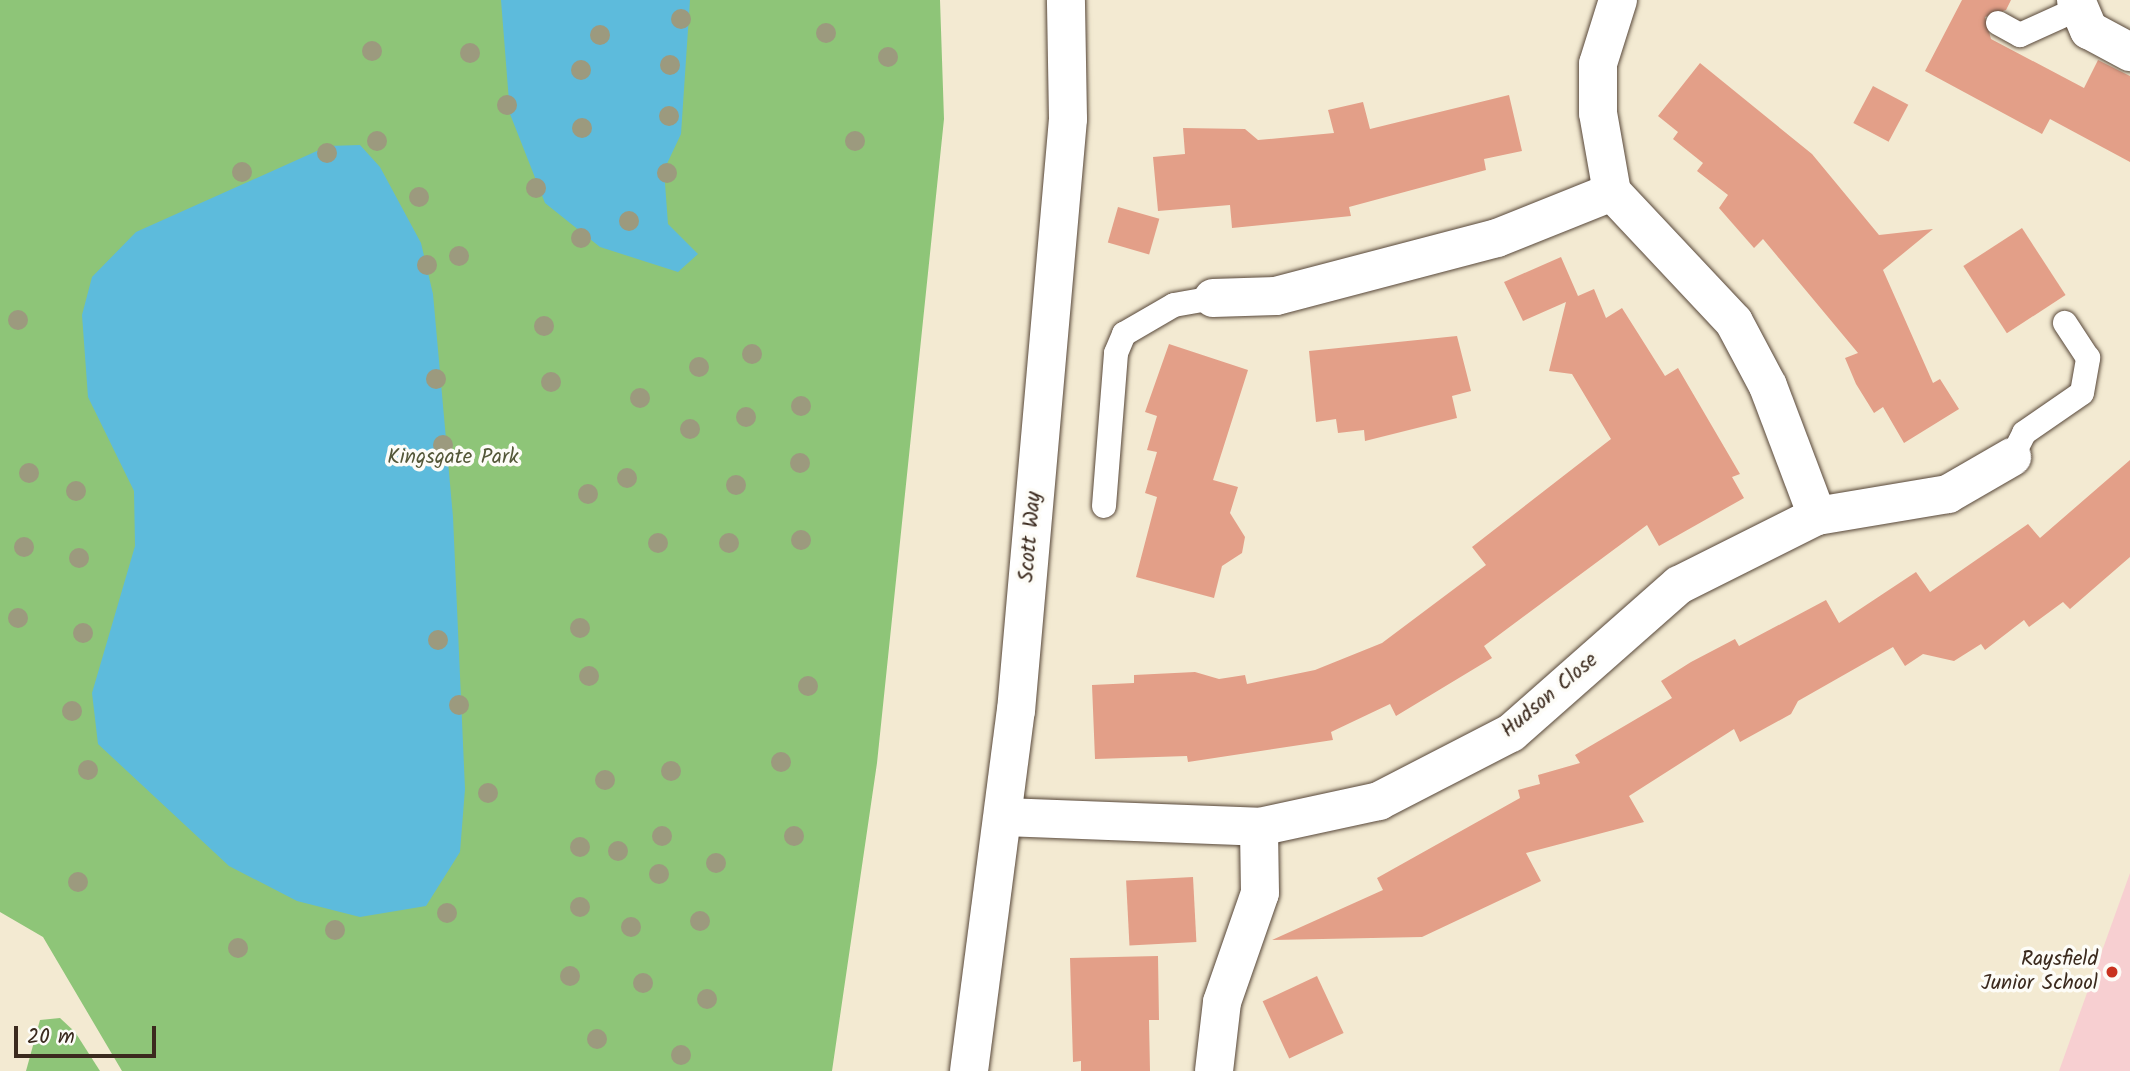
<!DOCTYPE html>
<style>
body{margin:0}
#map{position:relative;width:2130px;height:1071px;overflow:hidden;background:#f3ead2;font-family:Kalam,sans-serif}
div>[style]{position:absolute}
[style*='--x']{left:calc(var(--x)*1px);top:calc(var(--y)*1px);width:calc(var(--w)*1px);rotate:calc(var(--a)*1deg)}
.built>*{inset:0;background:#f7cfd1}
.green>*{inset:0;background:#8ec578}
.water>*{inset:0;background:#5dbbdc}
.building>*{inset:0;background:#e39f88;transform-origin:0 0}
.roads{filter:drop-shadow(0 0 2px #574739) drop-shadow(0 0 2px #574739)}
.service>*{height:24px;margin:-12px;padding:0 12px;transform-origin:12px;border-radius:12px;background:#fff}
.minor>*{height:38px;margin:-19px;padding:0 19px;transform-origin:19px;border-radius:19px;background:#fff}
.tertiary>*{height:38px;margin:-19px;padding:0 19px;transform-origin:19px;border-radius:19px;background:#fff}
.trees>*{width:20px;height:20px;margin:-10px;border-radius:50%;background:#9c9a7e}
.dots>*{width:19px;height:19px;translate:-50% -50%;box-sizing:border-box;border:4px solid #fdfcf7;border-radius:50%}
span{translate:-50% -50%;white-space:nowrap;text-align:center;line-height:1.15;-webkit-text-stroke:7px #fdfcf7;paint-order:stroke}
.park-label{font-size:21px;color:#545839}
.street-label{font-size:21px;color:#3b2a1e}
.poi-label{font-size:21px;color:#3b2a1e}
.right{translate:-100% -50%;text-align:right}
.scale{position:absolute;left:14px;top:1026px;width:142px;height:32px;box-sizing:border-box;border:4px solid #3b2a1e;border-top:0;padding-left:9px;font-size:21px;line-height:24px;white-space:nowrap;color:#3b2a1e;-webkit-text-stroke:5px #fdfcf7;paint-order:stroke}
</style>
<div id="map">
<div class="built">
<i style="clip-path:polygon(2130px 873px,2130px 1071px,2059px 1071px)"></i>
</div>
<div class="green">
<i style="clip-path:polygon(0 0,940px 0,944px 119px,877px 763px,832px 1071px,122px 1071px,43px 937px,0 912px)"></i>
<i style="clip-path:polygon(60px 1018px,75px 1032px,100px 1071px,26px 1071px,40px 1020px)"></i>
</div>
<div class="water">
<i style="clip-path:polygon(501px 0,690px 0,681px 134px,664px 170px,668px 224px,698px 254px,678px 272px,600px 247px,545px 203px,510px 114px)"></i>
<i style="clip-path:polygon(360px 145px,380px 167px,421px 243px,433px 294px,453px 517px,465px 789px,460px 852px,426px 906px,360px 917px,297px 901px,229px 866px,98px 744px,92px 693px,135px 546px,134px 491px,88px 397px,82px 315px,92px 277px,136px 232px,328px 146px)"></i>
</div>
<div class="building">
<i style="clip-path:polygon(1962px 0,2011px 0,2006px 10px,1985px 17px,1991px 39px,2084px 88px,2098px 60px,2130px 76px,2130px 162px,2050px 119px,2042px 134px,1925px 71px)"></i>
<i style="clip-path:polygon(1700px 63px,1812px 154px,1879px 235px,1933px 229px,1883px 270px,1933px 383px,1940px 379px,1959px 409px,1904px 443px,1883px 407px,1874px 413px,1856px 384px,1845px 358px,1858px 353px,1763px 239px,1754px 248px,1719px 208px,1728px 195px,1697px 171px,1703px 163px,1673px 139px,1678px 132px,1658px 116px)"></i>
<i style="left:1873px;top:86px;width:40px;height:42px;rotate:28deg"></i>
<i style="clip-path:polygon(1509px 95px,1522px 151px,1484px 159px,1486px 170px,1349px 207px,1351px 216px,1232px 228px,1230px 205px,1158px 211px,1153px 157px,1185px 154px,1183px 128px,1245px 129px,1258px 140px,1334px 133px,1328px 110px,1363px 102px,1370px 129px)"></i>
<i style="left:1118px;top:207px;width:43px;height:37px;rotate:16deg"></i>
<i style="left:2022px;top:228px;width:80px;height:70px;rotate:57deg"></i>
<i style="clip-path:polygon(1561px 257px,1578px 296px,1594px 289px,1606px 318px,1622px 308px,1665px 376px,1678px 368px,1740px 474px,1732px 477px,1744px 498px,1659px 546px,1647px 525px,1484px 646px,1492px 658px,1396px 716px,1390px 704px,1331px 732px,1333px 740px,1188px 762px,1187px 756px,1095px 759px,1092px 685px,1134px 683px,1134px 675px,1195px 672px,1219px 679px,1245px 675px,1247px 684px,1315px 670px,1382px 643px,1486px 565px,1472px 547px,1611px 439px,1572px 374px,1549px 371px,1566px 302px,1523px 321px,1504px 282px)"></i>
<i style="clip-path:polygon(1457px 336px,1471px 391px,1452px 396px,1457px 418px,1365px 441px,1364px 430px,1338px 433px,1336px 419px,1316px 422px,1309px 351px)"></i>
<i style="clip-path:polygon(1169px 344px,1248px 370px,1213px 480px,1238px 487px,1230px 513px,1245px 537px,1242px 553px,1222px 566px,1214px 598px,1136px 577px,1157px 497px,1145px 493px,1157px 452px,1147px 450px,1157px 416px,1145px 412px)"></i>
<i style="clip-path:polygon(2130px 460px,2130px 557px,2070px 609px,2063px 602px,2029px 627px,2024px 620px,1985px 650px,1981px 644px,1954px 661px,1923px 654px,1905px 666px,1893px 647px,1798px 701px,1791px 714px,1740px 742px,1734px 729px,1629px 796px,1644px 822px,1526px 853px,1541px 881px,1422px 937px,1272px 940px,1383px 890px,1377px 878px,1520px 798px,1518px 790px,1540px 784px,1538px 775px,1580px 763px,1575px 755px,1672px 698px,1661px 681px,1691px 662px,1735px 639px,1739px 646px,1826px 600px,1839px 623px,1916px 572px,1930px 592px,2028px 524px,2040px 538px)"></i>
<i style="left:1193px;top:877px;width:65px;height:67px;rotate:87deg"></i>
<i style="clip-path:polygon(1158px 956px,1159px 1020px,1149px 1020px,1150px 1071px,1081px 1071px,1081px 1061px,1073px 1062px,1070px 958px)"></i>
<i style="left:1317px;top:976px;width:63px;height:60px;rotate:65deg"></i>
</div>
<div class="roads">
<div class="service">
<i style="--x:1998;--y:23;--w:25;--a:29"></i>
<i style="--x:2020;--y:35;--w:60;--a:-24.4"></i>
<i style="--x:2012;--y:457;--w:27;--a:-63"></i>
<i style="--x:2024;--y:433;--w:70;--a:-34.6"></i>
<i style="--x:2082;--y:393;--w:36;--a:-80"></i>
<i style="--x:2088;--y:358;--w:42;--a:-123.3"></i>
<i style="--x:1104;--y:506;--w:153;--a:-85.5"></i>
<i style="--x:1116;--y:353;--w:21;--a:-67"></i>
<i style="--x:1124;--y:334;--w:58;--a:-30.1"></i>
<i style="--x:1174;--y:305;--w:40;--a:-10"></i>
</div>
<div class="minor">
<i style="--x:1618;--y:0;--w:67;--a:107.4"></i>
<i style="--x:1598;--y:64;--w:49;--a:90"></i>
<i style="--x:1598;--y:113;--w:80;--a:80"></i>
<i style="--x:1612;--y:192;--w:178;--a:46.8"></i>
<i style="--x:1734;--y:322;--w:72;--a:62"></i>
<i style="--x:1768;--y:386;--w:139;--a:69.3"></i>
<i style="--x:2076;--y:0;--w:33;--a:67"></i>
<i style="--x:2089;--y:30;--w:47;--a:28.2"></i>
<i style="--x:1213;--y:298;--w:63;--a:-1.8"></i>
<i style="--x:1276;--y:296;--w:228;--a:-14.7"></i>
<i style="--x:1497;--y:238;--w:124;--a:-21.8"></i>
<i style="--x:1004;--y:817;--w:255;--a:2.2"></i>
<i style="--x:1259;--y:827;--w:123;--a:-12.2"></i>
<i style="--x:1379;--y:801;--w:148;--a:-27.3"></i>
<i style="--x:1511;--y:733;--w:224;--a:-41.4"></i>
<i style="--x:1679;--y:585;--w:154;--a:-26.6"></i>
<i style="--x:1817;--y:516;--w:133;--a:-9.5"></i>
<i style="--x:1948;--y:494;--w:74;--a:-30"></i>
<i style="--x:1214;--y:1071;--w:69;--a:-83.4"></i>
<i style="--x:1222;--y:1002;--w:115;--a:-70.8"></i>
<i style="--x:1260;--y:893;--w:66;--a:-90.9"></i>
</div>
<div class="tertiary">
<i style="--x:969;--y:1071;--w:363;--a:-82.6"></i>
<i style="--x:1016;--y:711;--w:594;--a:-84.98"></i>
<i style="--x:1068;--y:119;--w:119;--a:-91"></i>
</div>
</div>
<div class="trees">
<i style="left:681px;top:19px"></i>
<i style="left:826px;top:33px"></i>
<i style="left:600px;top:35px"></i>
<i style="left:372px;top:51px"></i>
<i style="left:470px;top:53px"></i>
<i style="left:888px;top:57px"></i>
<i style="left:670px;top:65px"></i>
<i style="left:581px;top:70px"></i>
<i style="left:507px;top:105px"></i>
<i style="left:669px;top:116px"></i>
<i style="left:582px;top:128px"></i>
<i style="left:377px;top:141px"></i>
<i style="left:855px;top:141px"></i>
<i style="left:327px;top:153px"></i>
<i style="left:242px;top:172px"></i>
<i style="left:667px;top:173px"></i>
<i style="left:536px;top:188px"></i>
<i style="left:419px;top:197px"></i>
<i style="left:629px;top:221px"></i>
<i style="left:581px;top:238px"></i>
<i style="left:459px;top:256px"></i>
<i style="left:427px;top:265px"></i>
<i style="left:18px;top:320px"></i>
<i style="left:544px;top:326px"></i>
<i style="left:752px;top:354px"></i>
<i style="left:699px;top:367px"></i>
<i style="left:436px;top:379px"></i>
<i style="left:551px;top:382px"></i>
<i style="left:640px;top:398px"></i>
<i style="left:801px;top:406px"></i>
<i style="left:746px;top:417px"></i>
<i style="left:690px;top:429px"></i>
<i style="left:443px;top:445px"></i>
<i style="left:800px;top:463px"></i>
<i style="left:29px;top:473px"></i>
<i style="left:627px;top:478px"></i>
<i style="left:736px;top:485px"></i>
<i style="left:76px;top:491px"></i>
<i style="left:588px;top:494px"></i>
<i style="left:801px;top:540px"></i>
<i style="left:658px;top:543px"></i>
<i style="left:729px;top:543px"></i>
<i style="left:24px;top:547px"></i>
<i style="left:79px;top:558px"></i>
<i style="left:18px;top:618px"></i>
<i style="left:580px;top:628px"></i>
<i style="left:83px;top:633px"></i>
<i style="left:438px;top:640px"></i>
<i style="left:589px;top:676px"></i>
<i style="left:808px;top:686px"></i>
<i style="left:459px;top:705px"></i>
<i style="left:72px;top:711px"></i>
<i style="left:781px;top:762px"></i>
<i style="left:88px;top:770px"></i>
<i style="left:671px;top:771px"></i>
<i style="left:605px;top:780px"></i>
<i style="left:488px;top:793px"></i>
<i style="left:662px;top:836px"></i>
<i style="left:794px;top:836px"></i>
<i style="left:580px;top:847px"></i>
<i style="left:618px;top:851px"></i>
<i style="left:716px;top:863px"></i>
<i style="left:659px;top:874px"></i>
<i style="left:78px;top:882px"></i>
<i style="left:580px;top:907px"></i>
<i style="left:447px;top:913px"></i>
<i style="left:700px;top:921px"></i>
<i style="left:631px;top:927px"></i>
<i style="left:335px;top:930px"></i>
<i style="left:238px;top:948px"></i>
<i style="left:570px;top:976px"></i>
<i style="left:643px;top:983px"></i>
<i style="left:707px;top:999px"></i>
<i style="left:597px;top:1039px"></i>
<i style="left:681px;top:1055px"></i>
</div>
<div class="dots">
<i style="left:2112px;top:972px;background:#c8321e"></i>
</div>
<div class="park-label">
<span style="left:453px;top:458px">Kingsgate Park</span>
</div>
<div class="street-label">
<span style="left:1031px;top:537px;rotate:-85deg">Scott Way</span>
<span style="left:1550px;top:696px;rotate:-40deg">Hudson Close</span>
</div>
<div class="poi-label">
<span class="right" style="left:2098px;top:972px">Raysfield<br>Junior School</span>
</div>
<div class="scale">20 m</div>
</div>
